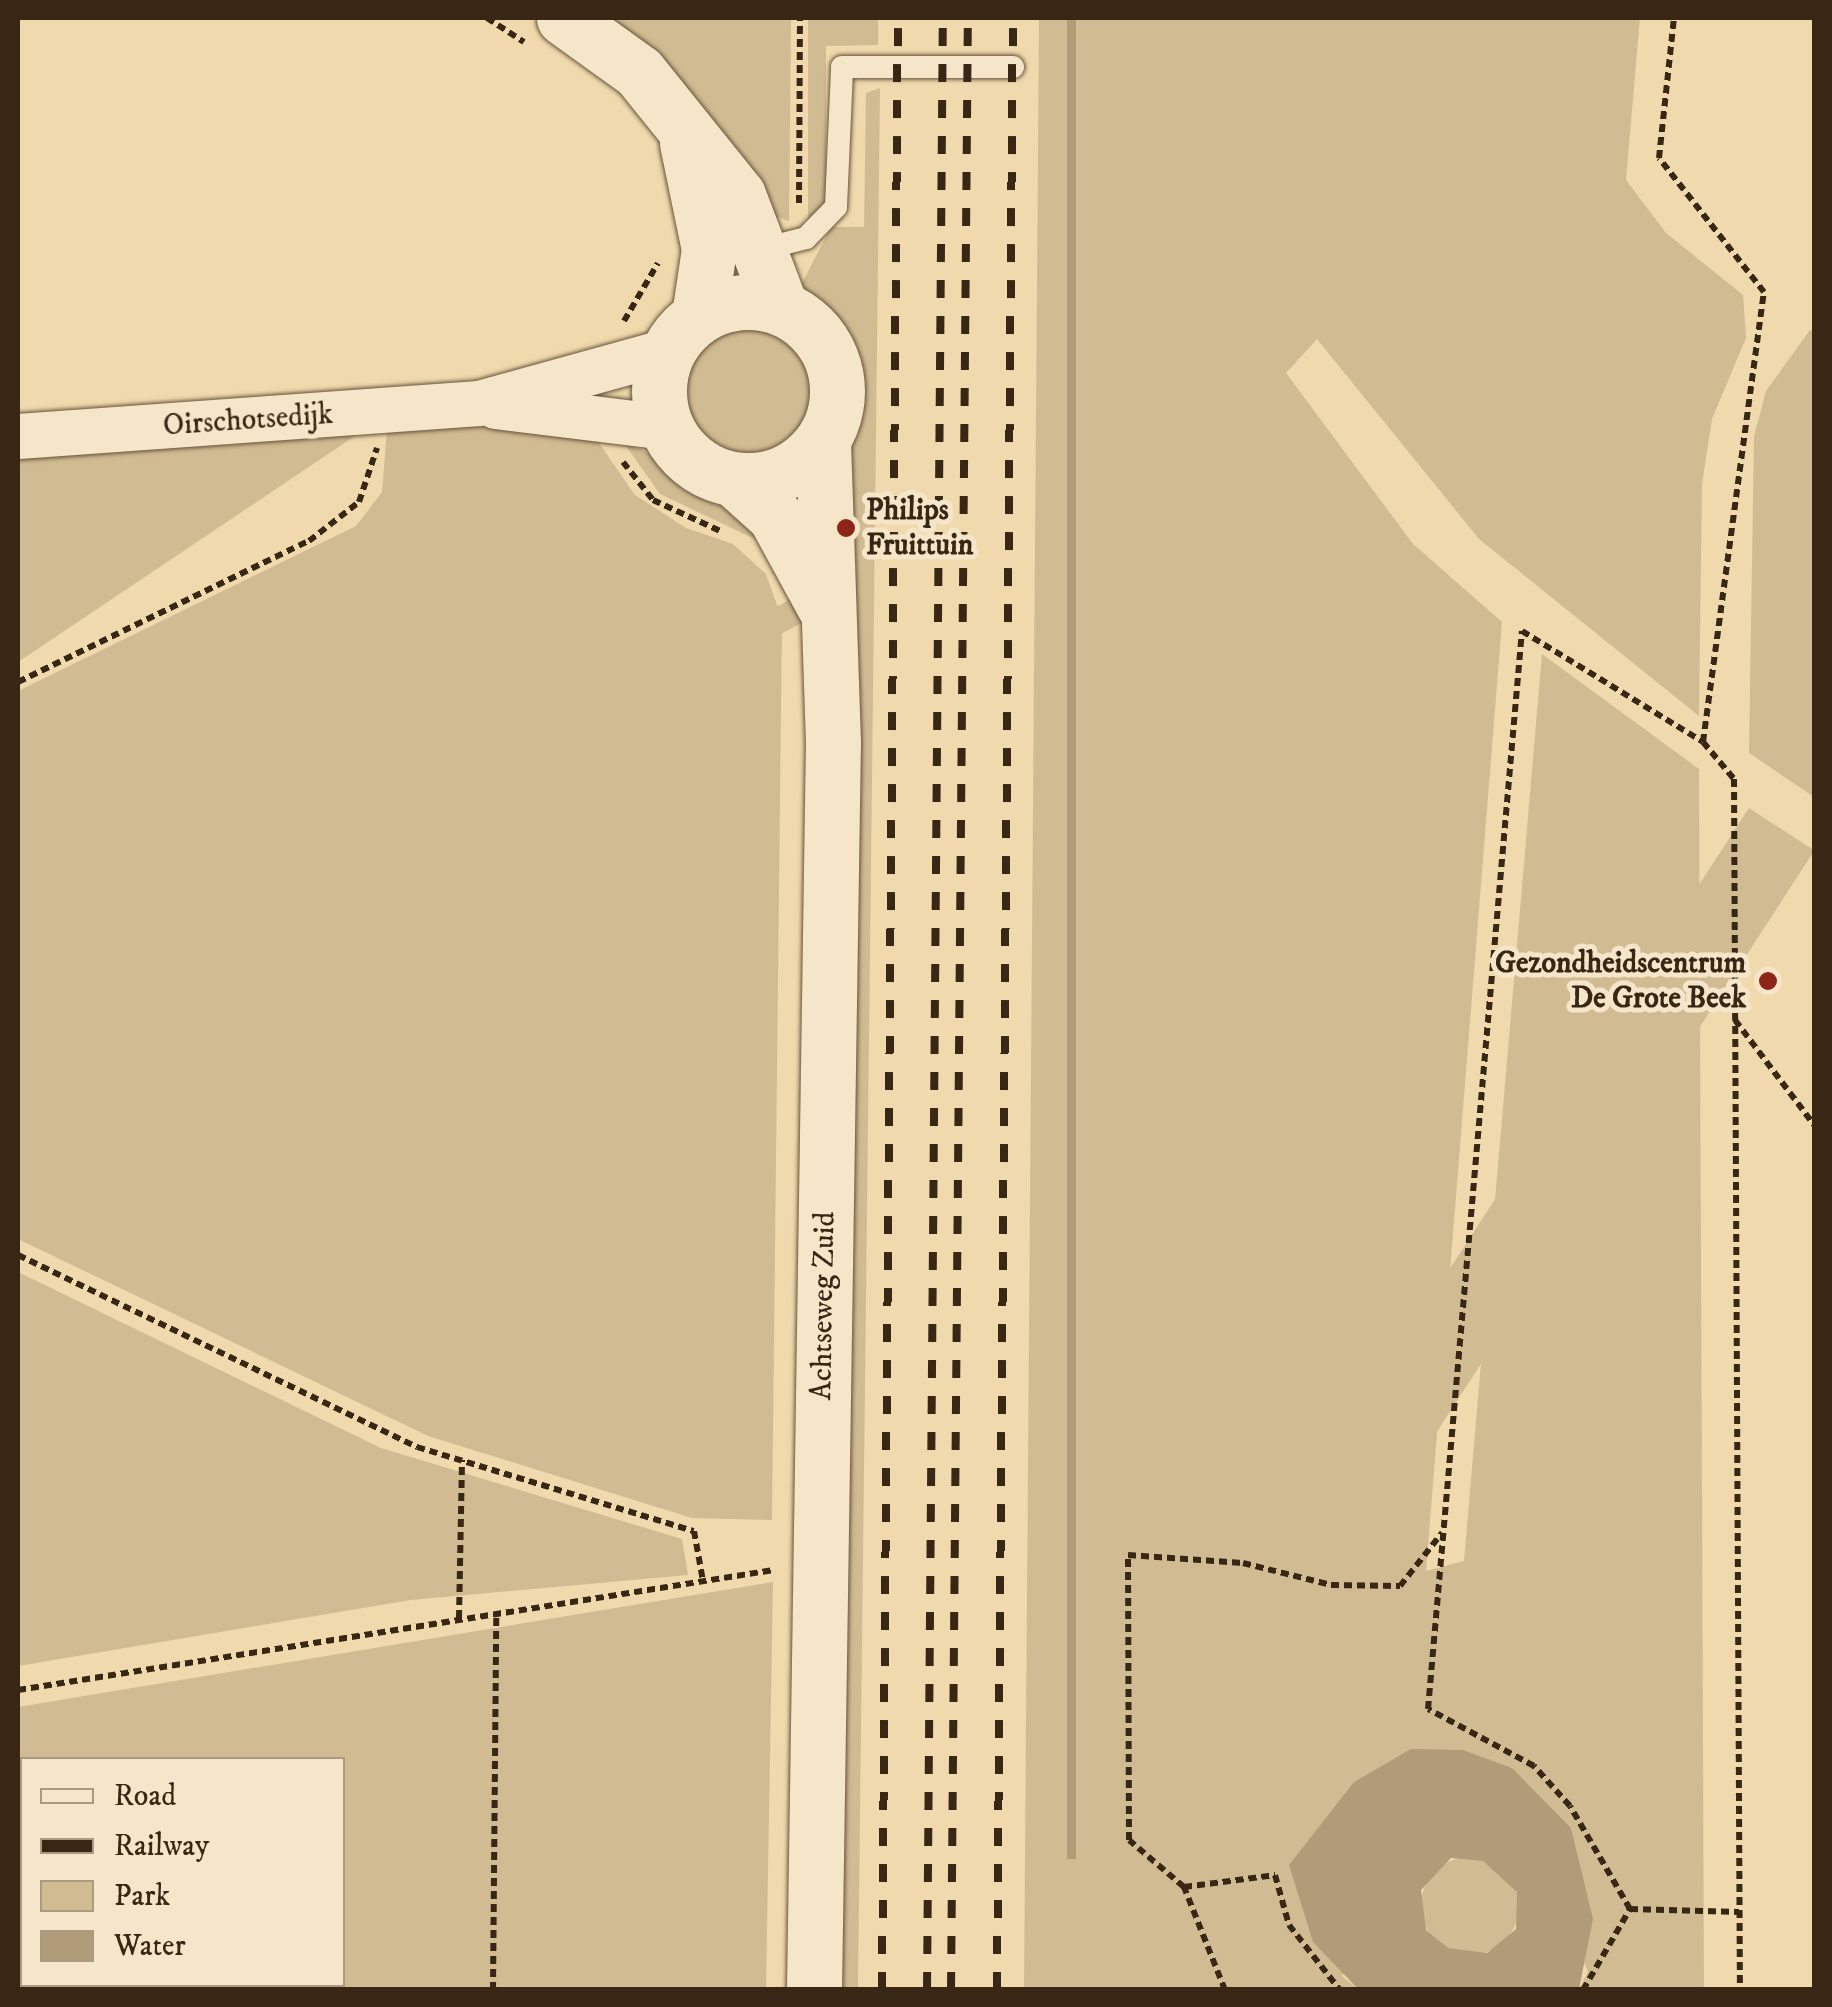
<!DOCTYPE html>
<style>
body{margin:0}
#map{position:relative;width:1832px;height:2007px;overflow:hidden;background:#f0d9ac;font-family:"IM FELL DW Pica",serif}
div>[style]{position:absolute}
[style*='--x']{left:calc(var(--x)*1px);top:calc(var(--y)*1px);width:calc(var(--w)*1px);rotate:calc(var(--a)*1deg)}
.green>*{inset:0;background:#d1bb92;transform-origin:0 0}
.round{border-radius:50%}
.water>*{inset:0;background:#b19c79;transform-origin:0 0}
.path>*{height:6px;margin-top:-3px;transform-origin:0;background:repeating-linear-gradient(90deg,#382715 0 8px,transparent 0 13px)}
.roads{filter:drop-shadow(0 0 2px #66543b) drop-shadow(0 0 2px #66543b)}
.service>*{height:22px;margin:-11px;padding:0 11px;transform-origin:11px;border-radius:11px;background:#f5e6c9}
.minor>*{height:45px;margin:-22.5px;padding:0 22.5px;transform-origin:22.5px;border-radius:22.5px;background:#f5e6c9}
.tertiary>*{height:55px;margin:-27.5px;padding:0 27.5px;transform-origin:27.5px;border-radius:27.5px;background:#f5e6c9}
.tertiary>.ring{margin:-27.5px;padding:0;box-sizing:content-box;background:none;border:55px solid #f5e6c9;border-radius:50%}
.rail>*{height:8px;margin-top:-4px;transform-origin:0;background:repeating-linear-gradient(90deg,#382715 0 18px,transparent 0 36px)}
.dots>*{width:28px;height:28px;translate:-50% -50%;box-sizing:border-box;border:5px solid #f5e6c9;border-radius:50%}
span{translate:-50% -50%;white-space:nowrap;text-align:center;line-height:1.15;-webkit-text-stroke:10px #f5e6c9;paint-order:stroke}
.street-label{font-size:30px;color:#382715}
.poi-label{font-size:30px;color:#382715;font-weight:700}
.left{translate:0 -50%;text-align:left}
.right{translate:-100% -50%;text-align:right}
.frame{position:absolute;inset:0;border:20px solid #382715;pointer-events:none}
.legend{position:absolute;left:20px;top:1757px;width:325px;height:230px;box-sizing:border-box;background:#f5e6c9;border:2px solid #a99a81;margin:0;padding:12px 18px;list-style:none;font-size:30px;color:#382715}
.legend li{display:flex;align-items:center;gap:20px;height:50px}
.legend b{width:50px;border:2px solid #a99a81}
</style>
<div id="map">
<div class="green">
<i style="clip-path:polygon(599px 18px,791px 18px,789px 221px,771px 215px)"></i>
<i style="clip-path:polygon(808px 18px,878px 18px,878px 45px,826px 46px,826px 190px,823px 211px,808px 218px)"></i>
<i style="clip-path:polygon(1039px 18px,1640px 18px,1626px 180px,1666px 233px,1743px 295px,1746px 338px,1712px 419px,1702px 484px,1699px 716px,1479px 539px,1317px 339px,1286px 373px,1413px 544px,1502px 622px,1426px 1571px,1464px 1561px,1542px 654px,1699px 769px,1704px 1989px,1579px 1989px,1588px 1972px,1512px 1767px,1342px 1976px,1358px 1989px,1024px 1990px)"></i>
<i style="clip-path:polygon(880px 88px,858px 1990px,837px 1989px,847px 571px,856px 569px,839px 443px,853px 396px,840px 337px,800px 287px,831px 227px,864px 227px,866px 93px)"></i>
<i class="round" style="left:683px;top:325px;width:128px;height:128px"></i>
<i style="clip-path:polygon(1810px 330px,1814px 332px,1814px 797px,1749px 753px,1754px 436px,1766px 391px)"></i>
<i style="clip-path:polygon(481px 423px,592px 433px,635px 495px,686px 528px,733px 544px,766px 574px,782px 619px,772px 1520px,692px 1518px,428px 1436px,18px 1239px,18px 691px,356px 526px,382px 492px,387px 429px)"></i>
<i style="clip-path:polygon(364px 430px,18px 662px,18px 454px)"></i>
<i style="clip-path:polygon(621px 439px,739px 502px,761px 542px,660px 494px)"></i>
<i style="left:795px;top:597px;width:26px;height:1393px;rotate:62deg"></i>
<i style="left:1749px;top:808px;width:78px;height:1181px;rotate:33deg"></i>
<i style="clip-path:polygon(18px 1272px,381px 1448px,682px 1539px,688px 1575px,411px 1600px,18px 1666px)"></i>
<i style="clip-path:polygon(evenodd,773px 1582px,766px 1989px,18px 1989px,18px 1707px,773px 1582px,22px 1760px,342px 1760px,342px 1984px,22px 1984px,22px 1760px)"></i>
<i class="round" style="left:1421px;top:1857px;width:98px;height:98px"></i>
</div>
<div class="water">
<i style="left:1067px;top:18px;width:9px;height:1841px"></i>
<i style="clip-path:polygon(evenodd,1411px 1749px,1463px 1750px,1512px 1768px,1571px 1828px,1593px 1919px,1579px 1989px,1358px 1989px,1313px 1942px,1289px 1865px,1354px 1782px,1411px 1749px,1451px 1858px,1483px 1861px,1517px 1892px,1516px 1929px,1487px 1953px,1448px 1948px,1426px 1930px,1421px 1890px,1451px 1858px)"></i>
</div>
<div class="path">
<i style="--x:487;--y:18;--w:44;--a:33"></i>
<i style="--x:799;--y:203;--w:185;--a:-89.7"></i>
<i style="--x:624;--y:321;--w:67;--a:-59.6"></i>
<i style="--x:623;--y:462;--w:48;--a:51.7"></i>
<i style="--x:653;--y:500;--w:74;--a:24.8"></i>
<i style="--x:18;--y:682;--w:323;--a:-25.9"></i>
<i style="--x:309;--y:541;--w:63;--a:-38"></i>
<i style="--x:359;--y:502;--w:57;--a:-71.6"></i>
<i style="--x:1703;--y:742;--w:48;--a:50"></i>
<i style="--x:1734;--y:779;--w:1211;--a:89.72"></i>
<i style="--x:1735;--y:1020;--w:131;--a:53"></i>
<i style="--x:18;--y:1255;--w:443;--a:25.7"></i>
<i style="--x:417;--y:1447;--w:289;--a:16.9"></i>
<i style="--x:694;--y:1531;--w:51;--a:79.8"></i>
<i style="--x:459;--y:1618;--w:158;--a:-88.9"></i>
<i style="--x:18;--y:1690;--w:765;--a:-9.02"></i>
<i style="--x:1184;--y:1887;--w:92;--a:-7.5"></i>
<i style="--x:1275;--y:1875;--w:52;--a:74.4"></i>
<i style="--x:1289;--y:1925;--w:83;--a:51.9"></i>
<i style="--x:1630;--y:1909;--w:119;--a:-120.2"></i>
<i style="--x:1570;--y:1806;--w:54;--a:-132"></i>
<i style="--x:1534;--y:1766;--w:120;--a:-151.7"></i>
<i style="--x:1428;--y:1709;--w:1082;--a:-85.02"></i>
<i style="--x:1522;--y:631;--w:212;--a:31.5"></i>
<i style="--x:1703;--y:742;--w:454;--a:-82.3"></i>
<i style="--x:1764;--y:292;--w:170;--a:-128.1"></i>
<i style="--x:1659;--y:158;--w:141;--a:-83.9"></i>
<i style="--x:493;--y:1990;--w:378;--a:-89.5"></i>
<i style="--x:1225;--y:1990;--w:111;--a:-111.7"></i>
<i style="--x:1184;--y:1887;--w:72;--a:-139.5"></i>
<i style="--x:1129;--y:1840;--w:285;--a:-90.2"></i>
<i style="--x:1128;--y:1555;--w:115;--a:4"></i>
<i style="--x:1243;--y:1563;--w:91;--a:14"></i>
<i style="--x:1331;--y:1585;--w:69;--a:0.8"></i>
<i style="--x:1400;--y:1586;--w:68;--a:-51.6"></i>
<i style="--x:1583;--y:1990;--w:94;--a:-59.9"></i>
<i style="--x:1630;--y:1909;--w:109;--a:1.6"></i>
</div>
<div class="roads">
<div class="service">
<i style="--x:763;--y:249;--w:44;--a:-14.3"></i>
<i style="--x:806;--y:238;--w:43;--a:-45.9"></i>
<i style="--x:836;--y:207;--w:140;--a:-87.5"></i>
<i style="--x:842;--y:67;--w:171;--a:0"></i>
</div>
<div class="minor">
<i style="--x:495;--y:406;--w:172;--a:7"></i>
<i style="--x:18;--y:436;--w:462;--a:-4.1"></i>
<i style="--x:479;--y:403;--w:195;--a:-15.5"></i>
</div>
<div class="tertiary">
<i style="--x:564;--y:18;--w:92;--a:35.8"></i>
<i style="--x:639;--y:72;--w:158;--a:51.2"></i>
<i style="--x:738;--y:195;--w:121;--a:69.2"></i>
<i style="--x:687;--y:143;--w:108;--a:78.3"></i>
<i style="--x:709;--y:249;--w:68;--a:98.5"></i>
<i class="ring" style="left:659px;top:302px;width:123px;height:123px"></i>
<i style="--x:735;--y:480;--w:54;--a:42"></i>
<i style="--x:775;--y:516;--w:102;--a:61.4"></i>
<i style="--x:814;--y:1990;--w:1247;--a:-89.13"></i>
<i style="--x:833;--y:743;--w:302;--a:-91.9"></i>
</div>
</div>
<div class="rail">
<i style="--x:882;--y:1990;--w:1972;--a:-89.54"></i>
<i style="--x:927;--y:1990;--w:1972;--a:-89.54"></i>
<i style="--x:951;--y:1990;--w:1972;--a:-89.51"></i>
<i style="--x:997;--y:1990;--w:1972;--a:-89.54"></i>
</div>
<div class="dots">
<i style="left:846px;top:528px;background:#8f2418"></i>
<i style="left:1768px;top:981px;background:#8f2418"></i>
</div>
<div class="street-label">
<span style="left:248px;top:421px;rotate:-4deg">Oirschotsedijk</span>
<span style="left:824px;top:1306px;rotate:-89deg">Achtseweg Zuid</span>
</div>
<div class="poi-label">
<span class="left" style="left:866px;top:528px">Philips<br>Fruittuin</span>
<span class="right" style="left:1746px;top:981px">Gezondheidscentrum<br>De Grote Beek</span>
</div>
<div class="frame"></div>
<ul class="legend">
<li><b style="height:12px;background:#f5e6c9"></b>Road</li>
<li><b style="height:12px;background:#382715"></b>Railway</li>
<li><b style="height:28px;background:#d1bb92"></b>Park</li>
<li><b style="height:28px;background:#b19c79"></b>Water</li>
</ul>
</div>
